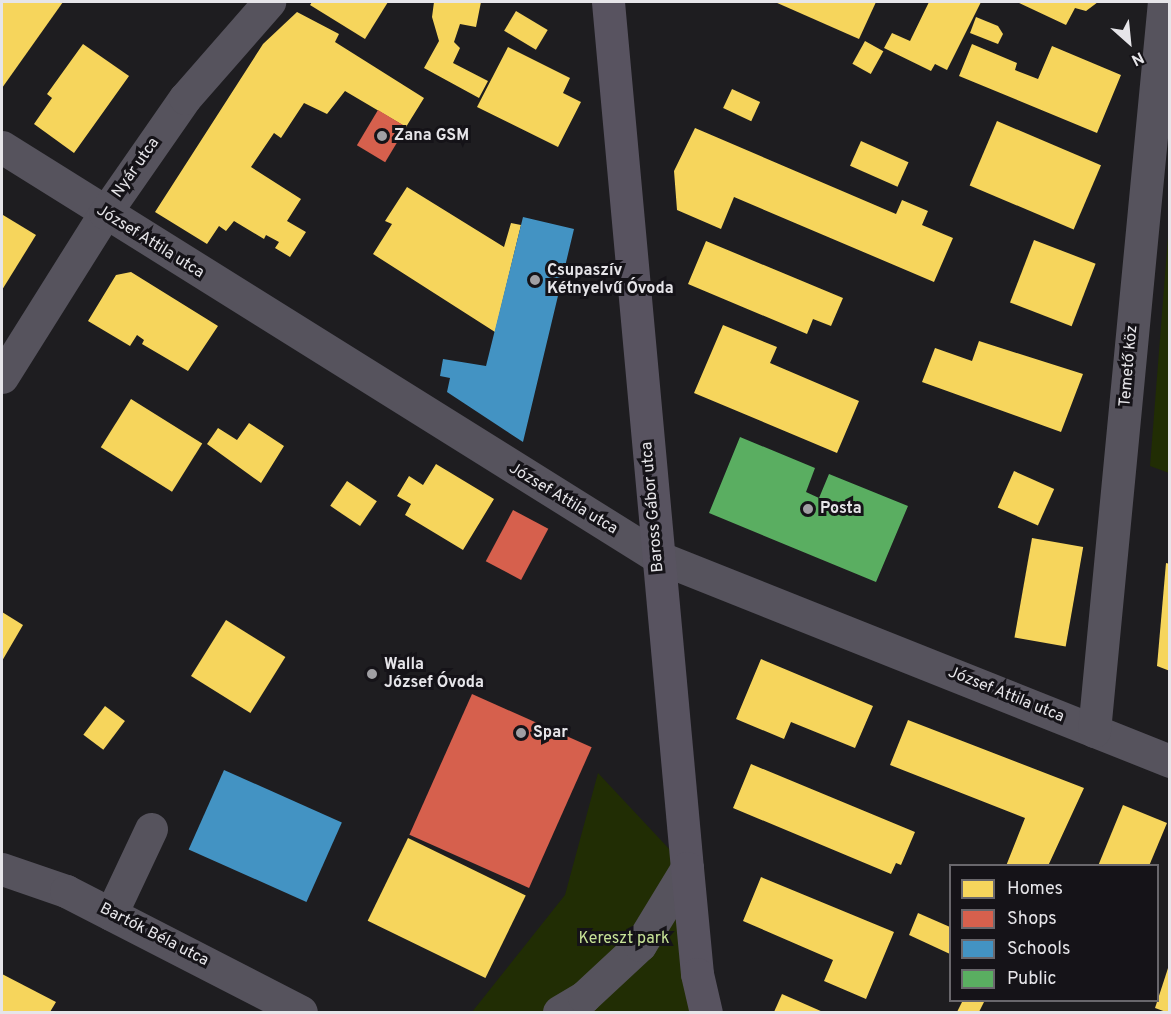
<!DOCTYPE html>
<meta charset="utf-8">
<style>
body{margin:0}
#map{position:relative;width:1171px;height:1014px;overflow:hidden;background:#1e1d20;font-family:Overpass,sans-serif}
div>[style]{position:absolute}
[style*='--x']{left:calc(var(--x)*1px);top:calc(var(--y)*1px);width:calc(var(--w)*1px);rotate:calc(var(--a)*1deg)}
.green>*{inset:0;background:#212d04}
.homes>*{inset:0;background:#f6d55c;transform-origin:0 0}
.shops>*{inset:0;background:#d6604d;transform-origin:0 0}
.schools>*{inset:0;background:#4393c3;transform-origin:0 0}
.public>*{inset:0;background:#5aae61}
.minor>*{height:33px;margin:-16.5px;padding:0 16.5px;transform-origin:16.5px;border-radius:16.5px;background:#56535d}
.major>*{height:33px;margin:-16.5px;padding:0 16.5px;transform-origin:16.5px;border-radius:16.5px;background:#585360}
.dots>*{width:16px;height:16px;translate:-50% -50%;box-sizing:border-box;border:3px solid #151318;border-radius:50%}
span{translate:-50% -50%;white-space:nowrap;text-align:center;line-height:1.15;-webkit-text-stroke:6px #151318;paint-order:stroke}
.poi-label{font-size:16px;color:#e6e5e9;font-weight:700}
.left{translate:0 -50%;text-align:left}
.street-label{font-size:16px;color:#e6e5e9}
.park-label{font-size:16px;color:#c7e397}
.frame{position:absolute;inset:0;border:3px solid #e6e5e9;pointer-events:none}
.legend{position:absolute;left:949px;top:864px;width:210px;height:138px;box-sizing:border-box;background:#151318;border:2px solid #69676c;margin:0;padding:8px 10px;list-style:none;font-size:18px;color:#e6e5e9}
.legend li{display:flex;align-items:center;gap:12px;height:30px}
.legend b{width:30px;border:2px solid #69676c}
.north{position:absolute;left:1099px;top:12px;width:60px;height:60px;-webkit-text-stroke:4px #151318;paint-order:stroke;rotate:153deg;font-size:16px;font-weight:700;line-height:24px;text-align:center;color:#e6e5e9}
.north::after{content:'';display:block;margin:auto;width:21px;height:27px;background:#e6e5e9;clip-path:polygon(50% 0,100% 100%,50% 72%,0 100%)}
</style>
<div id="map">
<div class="green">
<i style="clip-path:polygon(1169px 224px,1169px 473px,1150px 466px)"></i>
<i style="clip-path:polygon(598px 773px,687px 868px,715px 1012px,472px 1012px,565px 895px)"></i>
</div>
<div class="homes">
<i style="clip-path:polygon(2px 2px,63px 2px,2px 88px)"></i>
<i style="clip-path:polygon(312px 2px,388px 2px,365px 39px,310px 5px)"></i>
<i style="clip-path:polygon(434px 2px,481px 2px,476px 27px,460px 24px,454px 42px,460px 48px,453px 63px,488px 81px,479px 98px,424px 68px,439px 41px,432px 17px)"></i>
<i style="clip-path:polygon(775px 2px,876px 2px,859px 39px)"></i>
<i style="clip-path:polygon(929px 2px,981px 2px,947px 70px,935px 64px,931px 71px,884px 48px,892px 33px,910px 41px)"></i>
<i style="clip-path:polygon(1017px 2px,1098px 2px,1086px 11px,1075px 8px,1066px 25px)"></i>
<i style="left:516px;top:11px;width:37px;height:23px;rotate:31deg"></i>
<i style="clip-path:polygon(297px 12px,339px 34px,335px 42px,424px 98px,406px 127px,345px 91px,327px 114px,304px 103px,281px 138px,274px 133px,251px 167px,301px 199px,287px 221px,306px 232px,290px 257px,275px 248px,279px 242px,266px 235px,264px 239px,234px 221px,226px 231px,219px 226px,207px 244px,155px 212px,263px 44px)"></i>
<i style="clip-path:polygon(976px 17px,998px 26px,1003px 34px,998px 44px,970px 33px)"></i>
<i style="left:865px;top:41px;width:21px;height:26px;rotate:29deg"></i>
<i style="clip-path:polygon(83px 44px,129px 76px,74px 153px,34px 124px,52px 98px,47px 94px)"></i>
<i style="clip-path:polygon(972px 44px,1017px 63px,1015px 70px,1038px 79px,1052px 46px,1121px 75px,1097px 133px,959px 76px)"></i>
<i style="clip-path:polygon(508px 47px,570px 78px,563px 93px,581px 102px,558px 147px,477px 107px)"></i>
<i style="left:732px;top:89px;width:31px;height:21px;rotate:25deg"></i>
<i style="left:997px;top:121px;width:113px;height:70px;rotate:23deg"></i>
<i style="clip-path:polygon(695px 128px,896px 214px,902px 200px,928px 211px,922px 225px,953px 238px,934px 282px,734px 197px,721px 229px,677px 210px,674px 171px)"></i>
<i style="left:861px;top:141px;width:52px;height:27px;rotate:24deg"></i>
<i style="clip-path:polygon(407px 187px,504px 247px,511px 223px,521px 225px,495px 332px,373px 254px,392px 224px,385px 221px)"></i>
<i style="clip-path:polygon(3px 215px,36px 235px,2px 290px,2px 217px)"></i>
<i style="left:1034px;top:240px;width:66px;height:67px;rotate:21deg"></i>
<i style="clip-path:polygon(706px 241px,843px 298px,831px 326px,813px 319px,807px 334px,688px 284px)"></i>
<i style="clip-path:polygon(131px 272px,218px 326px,188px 371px,142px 344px,144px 340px,137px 335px,130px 346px,88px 321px,116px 275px)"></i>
<i style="clip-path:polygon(723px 325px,777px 347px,770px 363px,859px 401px,837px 453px,694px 393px)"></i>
<i style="clip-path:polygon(979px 341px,1083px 374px,1061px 432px,922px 382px,935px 348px,972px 361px)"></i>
<i style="left:131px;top:399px;width:84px;height:57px;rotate:32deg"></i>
<i style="clip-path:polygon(249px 423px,284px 446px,261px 483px,207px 444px,218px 428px,237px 440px)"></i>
<i style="clip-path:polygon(436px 464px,494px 499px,463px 550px,405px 515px,411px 504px,397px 496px,409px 476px,423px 485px)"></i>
<i style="left:1014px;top:471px;width:44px;height:40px;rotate:24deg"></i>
<i style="left:347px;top:481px;width:36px;height:30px;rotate:34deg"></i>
<i style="left:1032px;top:538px;width:52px;height:101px;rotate:10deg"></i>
<i style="clip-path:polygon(1166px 563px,1170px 564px,1170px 671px,1157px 666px)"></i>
<i style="clip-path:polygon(2px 612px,23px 625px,2px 661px)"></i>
<i style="left:226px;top:620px;width:70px;height:66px;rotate:32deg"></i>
<i style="clip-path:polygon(761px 659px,873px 706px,855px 748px,791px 722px,784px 739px,736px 719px)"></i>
<i style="left:105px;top:706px;width:25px;height:36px;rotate:37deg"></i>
<i style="clip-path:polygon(908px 720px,1084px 788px,1048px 866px,1006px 866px,1025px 818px,890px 765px)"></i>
<i style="clip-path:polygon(751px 764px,915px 832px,901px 865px,896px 863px,891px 874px,733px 808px)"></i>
<i style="clip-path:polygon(1123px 805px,1167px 823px,1149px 866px,1098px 866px)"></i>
<i style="left:408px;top:838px;width:131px;height:92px;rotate:26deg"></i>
<i style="clip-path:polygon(761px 877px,894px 932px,866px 999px,824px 981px,833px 960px,743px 921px)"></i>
<i style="clip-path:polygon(918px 913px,950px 927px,950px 954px,909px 935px)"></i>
<i style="clip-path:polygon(1170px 962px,1170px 1012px,1166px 1012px,1155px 1008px)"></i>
<i style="clip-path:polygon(2px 974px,56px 1002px,50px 1012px,2px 1012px)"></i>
<i style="clip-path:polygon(782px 994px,823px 1012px,774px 1012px)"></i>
<i style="clip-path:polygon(963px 1000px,985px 1000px,979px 1012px,957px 1012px)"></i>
</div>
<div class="shops">
<i style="left:378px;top:110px;width:33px;height:41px;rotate:31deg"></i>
<i style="left:513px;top:510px;width:40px;height:58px;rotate:28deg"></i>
<i style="left:472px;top:694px;width:131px;height:154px;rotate:24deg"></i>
</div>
<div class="schools">
<i style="clip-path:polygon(523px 217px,574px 229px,523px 442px,447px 392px,450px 378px,440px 376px,443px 359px,486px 366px)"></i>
<i style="left:224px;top:770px;width:129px;height:87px;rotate:24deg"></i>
</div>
<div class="public">
<i style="clip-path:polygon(740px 437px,815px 468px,806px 492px,819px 498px,829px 474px,908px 506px,876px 582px,709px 513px)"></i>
</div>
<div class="minor">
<i style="--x:2;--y:147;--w:774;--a:32.01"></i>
<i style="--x:658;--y:557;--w:551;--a:21.72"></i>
<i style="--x:2;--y:377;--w:194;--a:-57.9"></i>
<i style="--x:105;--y:213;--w:140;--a:-55.2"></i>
<i style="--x:185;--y:98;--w:128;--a:-48.8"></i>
<i style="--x:1094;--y:731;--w:732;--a:-84.52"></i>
<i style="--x:2;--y:869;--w:68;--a:19"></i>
<i style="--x:66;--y:891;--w:264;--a:27.2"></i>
<i style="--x:111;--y:914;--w:94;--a:-64.8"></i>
<i style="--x:559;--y:1012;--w:29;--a:-31"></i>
<i style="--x:584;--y:997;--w:76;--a:-42.9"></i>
<i style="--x:640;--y:945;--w:90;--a:-58.6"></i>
</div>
<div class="major">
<i style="--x:608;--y:2;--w:870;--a:84.79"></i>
<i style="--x:687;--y:868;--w:106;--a:84.6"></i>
<i style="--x:697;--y:974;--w:39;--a:77"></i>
</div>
<div class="dots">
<i style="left:382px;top:136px;background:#a09fa3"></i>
<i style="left:535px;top:280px;background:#a09fa3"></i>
<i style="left:808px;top:509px;background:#a09fa3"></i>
<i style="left:372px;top:674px;background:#a09fa3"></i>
<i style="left:521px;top:733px;background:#a09fa3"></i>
</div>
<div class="poi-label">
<span class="left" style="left:394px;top:136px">Zana GSM</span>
<span class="left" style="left:547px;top:280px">Csupaszív<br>Kétnyelvű Óvoda</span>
<span class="left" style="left:820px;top:509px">Posta</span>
<span class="left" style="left:384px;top:674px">Walla<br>József Óvoda</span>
<span class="left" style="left:533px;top:733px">Spar</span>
</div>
<div class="street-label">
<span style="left:136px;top:168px;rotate:-55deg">Nyár utca</span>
<span style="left:150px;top:242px;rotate:32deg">József Attila utca</span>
<span style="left:1129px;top:366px;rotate:-85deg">Temető köz</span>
<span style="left:563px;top:499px;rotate:31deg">József Attila utca</span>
<span style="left:653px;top:507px;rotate:-95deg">Baross Gábor utca</span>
<span style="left:1006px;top:695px;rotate:22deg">József Attila utca</span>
<span style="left:154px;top:935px;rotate:27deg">Bartók Béla utca</span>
</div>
<div class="park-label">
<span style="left:624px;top:939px">Kereszt park</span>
</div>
<div class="frame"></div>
<ul class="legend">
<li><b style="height:16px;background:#f6d55c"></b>Homes</li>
<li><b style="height:16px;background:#d6604d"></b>Shops</li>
<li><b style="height:16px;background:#4393c3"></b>Schools</li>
<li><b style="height:16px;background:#5aae61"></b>Public</li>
</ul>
<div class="north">N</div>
</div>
